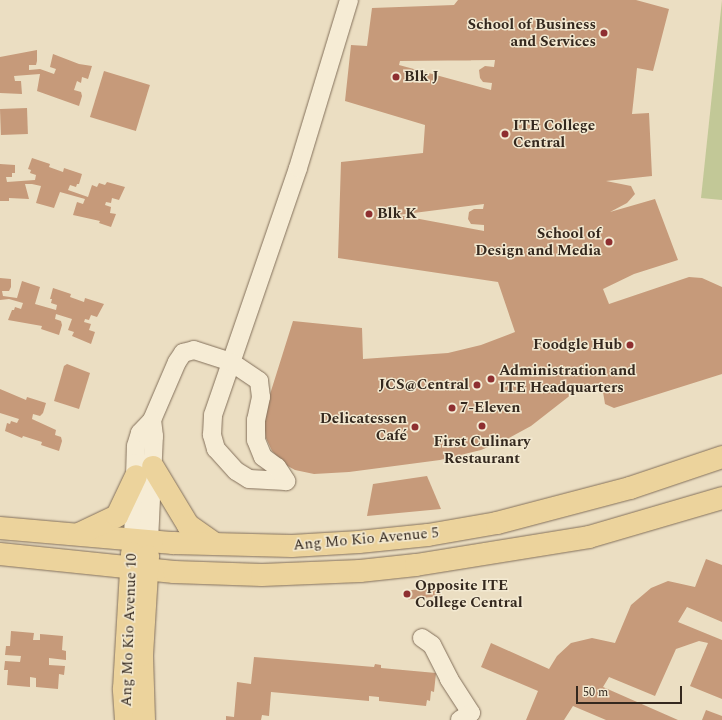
<!DOCTYPE html>
<meta charset="utf-8">
<style>
body{margin:0}
#map{position:relative;width:722px;height:720px;overflow:hidden;background:#ebdec2;font-family:Spectral,serif}
div>[style]{position:absolute}
[style*='--x']{left:calc(var(--x)*1px);top:calc(var(--y)*1px);width:calc(var(--w)*1px);rotate:calc(var(--a)*1deg)}
.green>*{inset:0;background:#c2c897}
.building>*{inset:0;background:#c69a7a;transform-origin:0 0}
.roads{filter:drop-shadow(0 0 1px #83705b) drop-shadow(0 0 1px #83705b)}
.minor>*{height:18px;margin:-9px;padding:0 9px;transform-origin:9px;border-radius:9px;background:#f6ecd5}
.major>*{height:22px;margin:-11px;padding:0 11px;transform-origin:11px;border-radius:11px;background:#ecd39c}
.dots>*{width:11px;height:11px;translate:-50% -50%;box-sizing:border-box;border:2px solid #f3e9d1;border-radius:50%}
span{translate:-50% -50%;white-space:nowrap;text-align:center;line-height:1.15;-webkit-text-stroke:3px #f3e9d1;paint-order:stroke}
.poi-label{font-size:15px;color:#34281e;font-weight:700}
.right{translate:-100% -50%;text-align:right}
.left{translate:0 -50%;text-align:left}
.street-label{font-size:15px;color:#34281e}
.scale{position:absolute;left:576px;top:686px;width:106px;height:18px;box-sizing:border-box;border:2px solid #34281e;border-top:0;padding-left:5px;font-size:12px;line-height:14px;white-space:nowrap;color:#34281e;-webkit-text-stroke:3px #f3e9d1;paint-order:stroke}
</style>
<div id="map">
<div class="green">
<i style="clip-path:polygon(722px 0,722px 200px,701px 198px)"></i>
</div>
<div class="building">
<i style="clip-path:polygon(evenodd,458px 0,636px 0,669px 9px,653px 71px,637px 68px,632px 114px,649px 113px,652px 176px,606px 181px,631px 186px,635px 194px,627px 203px,610px 212px,655px 199px,678px 260px,634px 274px,603px 289px,609px 304px,689px 277px,702px 278px,722px 287px,722px 374px,614px 408px,605px 404px,603px 392px,598px 385px,587px 387px,572px 394px,531px 426px,507px 439px,481px 450px,440px 460px,349px 472px,314px 474px,295px 470px,284px 464px,272px 451px,266px 438px,264px 423px,266px 407px,293px 321px,362px 328px,363px 359px,448px 353px,481px 345px,515px 332px,498px 282px,338px 258px,341px 162px,423px 153px,425px 125px,345px 101px,351px 45px,367px 46px,372px 8px,454px 5px,458px 0,495px 60px,494px 67px,485px 66px,479px 70px,480px 78px,483px 82px,492px 83px,491px 90px,399px 65px,400px 61px,495px 60px,458px 0,484px 204px,483px 209px,474px 209px,469px 212px,468px 219px,471px 224px,484px 225px,484px 231px,398px 215px,484px 204px)"></i>
<i style="clip-path:polygon(37px 50px,37px 61px,36px 65px,29px 65px,29px 70px,40px 69px,54px 74px,56px 69px,50px 67px,53px 54px,79px 64px,92px 66px,88px 79px,82px 77px,81px 83px,77px 81px,74px 90px,81px 92px,82px 96px,79px 106px,37px 91px,40px 74px,14px 76px,15px 81px,21px 81px,22px 94px,0 93px,0 57px)"></i>
<i style="left:104px;top:71px;width:48px;height:48px;rotate:17deg"></i>
<i style="left:27px;top:108px;width:26px;height:27px;rotate:88deg"></i>
<i style="clip-path:polygon(32px 158px,50px 164px,49px 167px,63px 172px,64px 168px,82px 174px,79px 184px,77px 184px,76px 187px,70px 185px,68px 190px,88px 197px,92px 185px,97px 187px,99px 183px,105px 185px,107px 182px,125px 187px,119px 200px,112px 198px,111px 203px,106px 202px,105px 205px,111px 207px,110px 213px,116px 214px,111px 227px,99px 223px,100px 221px,73px 215px,77px 202px,83px 204px,85px 199px,60px 192px,54px 208px,36px 203px,41px 186px,32px 184px,25px 184px,29px 199px,9px 198px,9px 201px,0 201px,0 164px,15px 165px,15px 173px,12px 173px,12px 177px,6px 177px,7px 182px,35px 180px,36px 175px,30px 173px,31px 170px,28px 169px)"></i>
<i style="clip-path:polygon(0 278px,11px 279px,11px 287px,9px 291px,2px 291px,3px 296px,17px 298px,22px 281px,40px 287px,35px 304px,56px 310px,57px 305px,51px 303px,52px 299px,50px 299px,53px 288px,71px 294px,70px 297px,84px 302px,85px 298px,104px 304px,97px 317px,91px 315px,89px 320px,85px 319px,84px 322px,91px 324px,89px 330px,95px 332px,91px 344px,72px 336px,74px 332px,68px 330px,72px 319px,56px 314px,55px 319px,61px 321px,62px 325px,59px 335px,41px 329px,42px 326px,8px 320px,12px 310px,14px 310px,15px 307px,21px 309px,23px 303px,9px 299px,0 300px)"></i>
<i style="clip-path:polygon(67px 364px,90px 373px,79px 409px,54px 401px,64px 366px)"></i>
<i style="clip-path:polygon(0 389px,26px 400px,27px 397px,46px 403px,43px 413px,40px 416px,33px 414px,32px 419px,56px 430px,55px 435px,61px 437px,62px 441px,59px 451px,41px 445px,42px 442px,23px 436px,22px 438px,5px 431px,7px 423px,10px 424px,11px 421px,17px 423px,19px 419px,0 413px)"></i>
<i style="clip-path:polygon(427px 476px,441px 509px,367px 516px,373px 484px)"></i>
<i style="clip-path:polygon(706px 559px,722px 565px,722px 622px,687px 607px,678px 622px,722px 640px,722px 699px,690px 686px,708px 643px,699px 641px,676px 649px,655px 696px,609px 677px,603px 687px,678px 720px,606px 720px,573px 706px,564px 720px,526px 720px,538px 691px,481px 667px,491px 643px,549px 669px,557px 656px,571px 643px,592px 638px,615px 643px,631px 605px,651px 588px,668px 581px,695px 587px)"></i>
<i style="left:440px;top:587px;width:9px;height:33px;rotate:84deg"></i>
<i style="clip-path:polygon(11px 631px,34px 633px,33px 640px,40px 640px,40px 634px,63px 636px,62px 650px,66px 651px,66px 660px,49px 658px,49px 665px,65px 666px,64px 675px,59px 674px,58px 689px,36px 687px,36px 678px,30px 677px,30px 687px,7px 685px,8px 670px,4px 670px,5px 661px,20px 662px,21px 656px,5px 655px,6px 646px,10px 646px)"></i>
<i style="clip-path:polygon(254px 657px,374px 667px,375px 664px,381px 665px,381px 668px,436px 673px,434px 692px,431px 691px,430px 701px,427px 700px,426px 706px,379px 701px,379px 697px,369px 696px,369px 701px,271px 692px,269px 716px,262px 715px,261px 720px,226px 720px,226px 716px,234px 717px,237px 682px,251px 684px)"></i>
<i style="clip-path:polygon(706px 710px,722px 716px,722px 720px,702px 720px)"></i>
</div>
<div class="roads">
<div class="minor">
<i style="--x:286;--y:481;--w:37;--a:-177"></i>
<i style="--x:249;--y:479;--w:15;--a:-148"></i>
<i style="--x:236;--y:471;--w:30;--a:-132"></i>
<i style="--x:216;--y:449;--w:15;--a:-106"></i>
<i style="--x:212;--y:435;--w:20;--a:-87"></i>
<i style="--x:213;--y:415;--w:261;--a:-71"></i>
<i style="--x:298;--y:168;--w:176;--a:-73.1"></i>
<i style="--x:133;--y:540;--w:94;--a:-88.2"></i>
<i style="--x:136;--y:446;--w:14;--a:-73"></i>
<i style="--x:140;--y:433;--w:18;--a:-47"></i>
<i style="--x:152;--y:420;--w:63;--a:-66.7"></i>
<i style="--x:177;--y:362;--w:11;--a:-56"></i>
<i style="--x:183;--y:353;--w:11;--a:-15"></i>
<i style="--x:194;--y:350;--w:39;--a:18"></i>
<i style="--x:231;--y:362;--w:34;--a:34"></i>
<i style="--x:259;--y:381;--w:16;--a:83"></i>
<i style="--x:261;--y:397;--w:24;--a:102"></i>
<i style="--x:256;--y:420;--w:20;--a:90"></i>
<i style="--x:256;--y:440;--w:18;--a:68"></i>
<i style="--x:263;--y:457;--w:17;--a:36"></i>
<i style="--x:277;--y:467;--w:17;--a:57"></i>
<i style="--x:149;--y:541;--w:105;--a:-87.3"></i>
<i style="--x:154;--y:436;--w:16;--a:-97"></i>
<i style="--x:422;--y:638;--w:12;--a:35"></i>
<i style="--x:432;--y:645;--w:38;--a:63"></i>
<i style="--x:449;--y:679;--w:40;--a:57.1"></i>
<i style="--x:471;--y:713;--w:13;--a:148"></i>
</div>
<div class="major">
<i style="--x:153;--y:467;--w:68;--a:58.9"></i>
<i style="--x:188;--y:525;--w:33;--a:35"></i>
<i style="--x:0;--y:528;--w:174;--a:5"></i>
<i style="--x:173;--y:543;--w:119;--a:1.4"></i>
<i style="--x:292;--y:546;--w:67;--a:-3.4"></i>
<i style="--x:359;--y:542;--w:69;--a:-5.8"></i>
<i style="--x:428;--y:535;--w:70;--a:-9.9"></i>
<i style="--x:497;--y:523;--w:138;--a:-14.7"></i>
<i style="--x:630;--y:488;--w:97;--a:-18.6"></i>
<i style="--x:79;--y:534;--w:42;--a:-25.3"></i>
<i style="--x:117;--y:516;--w:44;--a:-64.6"></i>
<i style="--x:0;--y:554;--w:175;--a:5.9"></i>
<i style="--x:174;--y:572;--w:88;--a:2"></i>
<i style="--x:262;--y:575;--w:98;--a:-2.3"></i>
<i style="--x:360;--y:571;--w:56;--a:-6.1"></i>
<i style="--x:416;--y:565;--w:175;--a:-9.2"></i>
<i style="--x:589;--y:537;--w:139;--a:-16.3"></i>
<i style="--x:126;--y:720;--w:31;--a:-94"></i>
<i style="--x:124;--y:689;--w:136;--a:-86.6"></i>
<i style="--x:144;--y:720;--w:65;--a:-91.8"></i>
<i style="--x:142;--y:655;--w:99;--a:-86.5"></i>
</div>
</div>
<div class="dots">
<i style="left:604px;top:33px;background:#8e2f30"></i>
<i style="left:396px;top:77px;background:#8e2f30"></i>
<i style="left:505px;top:134px;background:#8e2f30"></i>
<i style="left:369px;top:214px;background:#8e2f30"></i>
<i style="left:609px;top:242px;background:#8e2f30"></i>
<i style="left:630px;top:345px;background:#8e2f30"></i>
<i style="left:491px;top:379px;background:#8e2f30"></i>
<i style="left:477px;top:385px;background:#8e2f30"></i>
<i style="left:452px;top:408px;background:#8e2f30"></i>
<i style="left:482px;top:426px;background:#8e2f30"></i>
<i style="left:415px;top:427px;background:#8e2f30"></i>
<i style="left:407px;top:594px;background:#8e2f30"></i>
</div>
<div class="poi-label">
<span class="right" style="left:596px;top:33px">School of Business<br>and Services</span>
<span class="left" style="left:404px;top:77px">Blk J</span>
<span class="left" style="left:513px;top:134px">ITE College<br>Central</span>
<span class="left" style="left:377px;top:214px">Blk K</span>
<span class="right" style="left:601px;top:242px">School of<br>Design and Media</span>
<span class="right" style="left:622px;top:345px">Foodgle Hub</span>
<span class="left" style="left:499px;top:379px">Administration and<br>ITE Headquarters</span>
<span class="right" style="left:469px;top:385px">JCS@Central</span>
<span class="left" style="left:460px;top:408px">7-Eleven</span>
<span class="right" style="left:407px;top:427px">Delicatessen<br>Café</span>
<span style="left:482px;top:450px">First Culinary<br>Restaurant</span>
<span class="left" style="left:415px;top:594px">Opposite ITE<br>College Central</span>
</div>
<div class="street-label">
<span style="left:366px;top:539px;rotate:-5deg">Ang Mo Kio Avenue 5</span>
<span style="left:129px;top:630px;rotate:-88deg">Ang Mo Kio Avenue 10</span>
</div>
<div class="scale">50 m</div>
</div>
